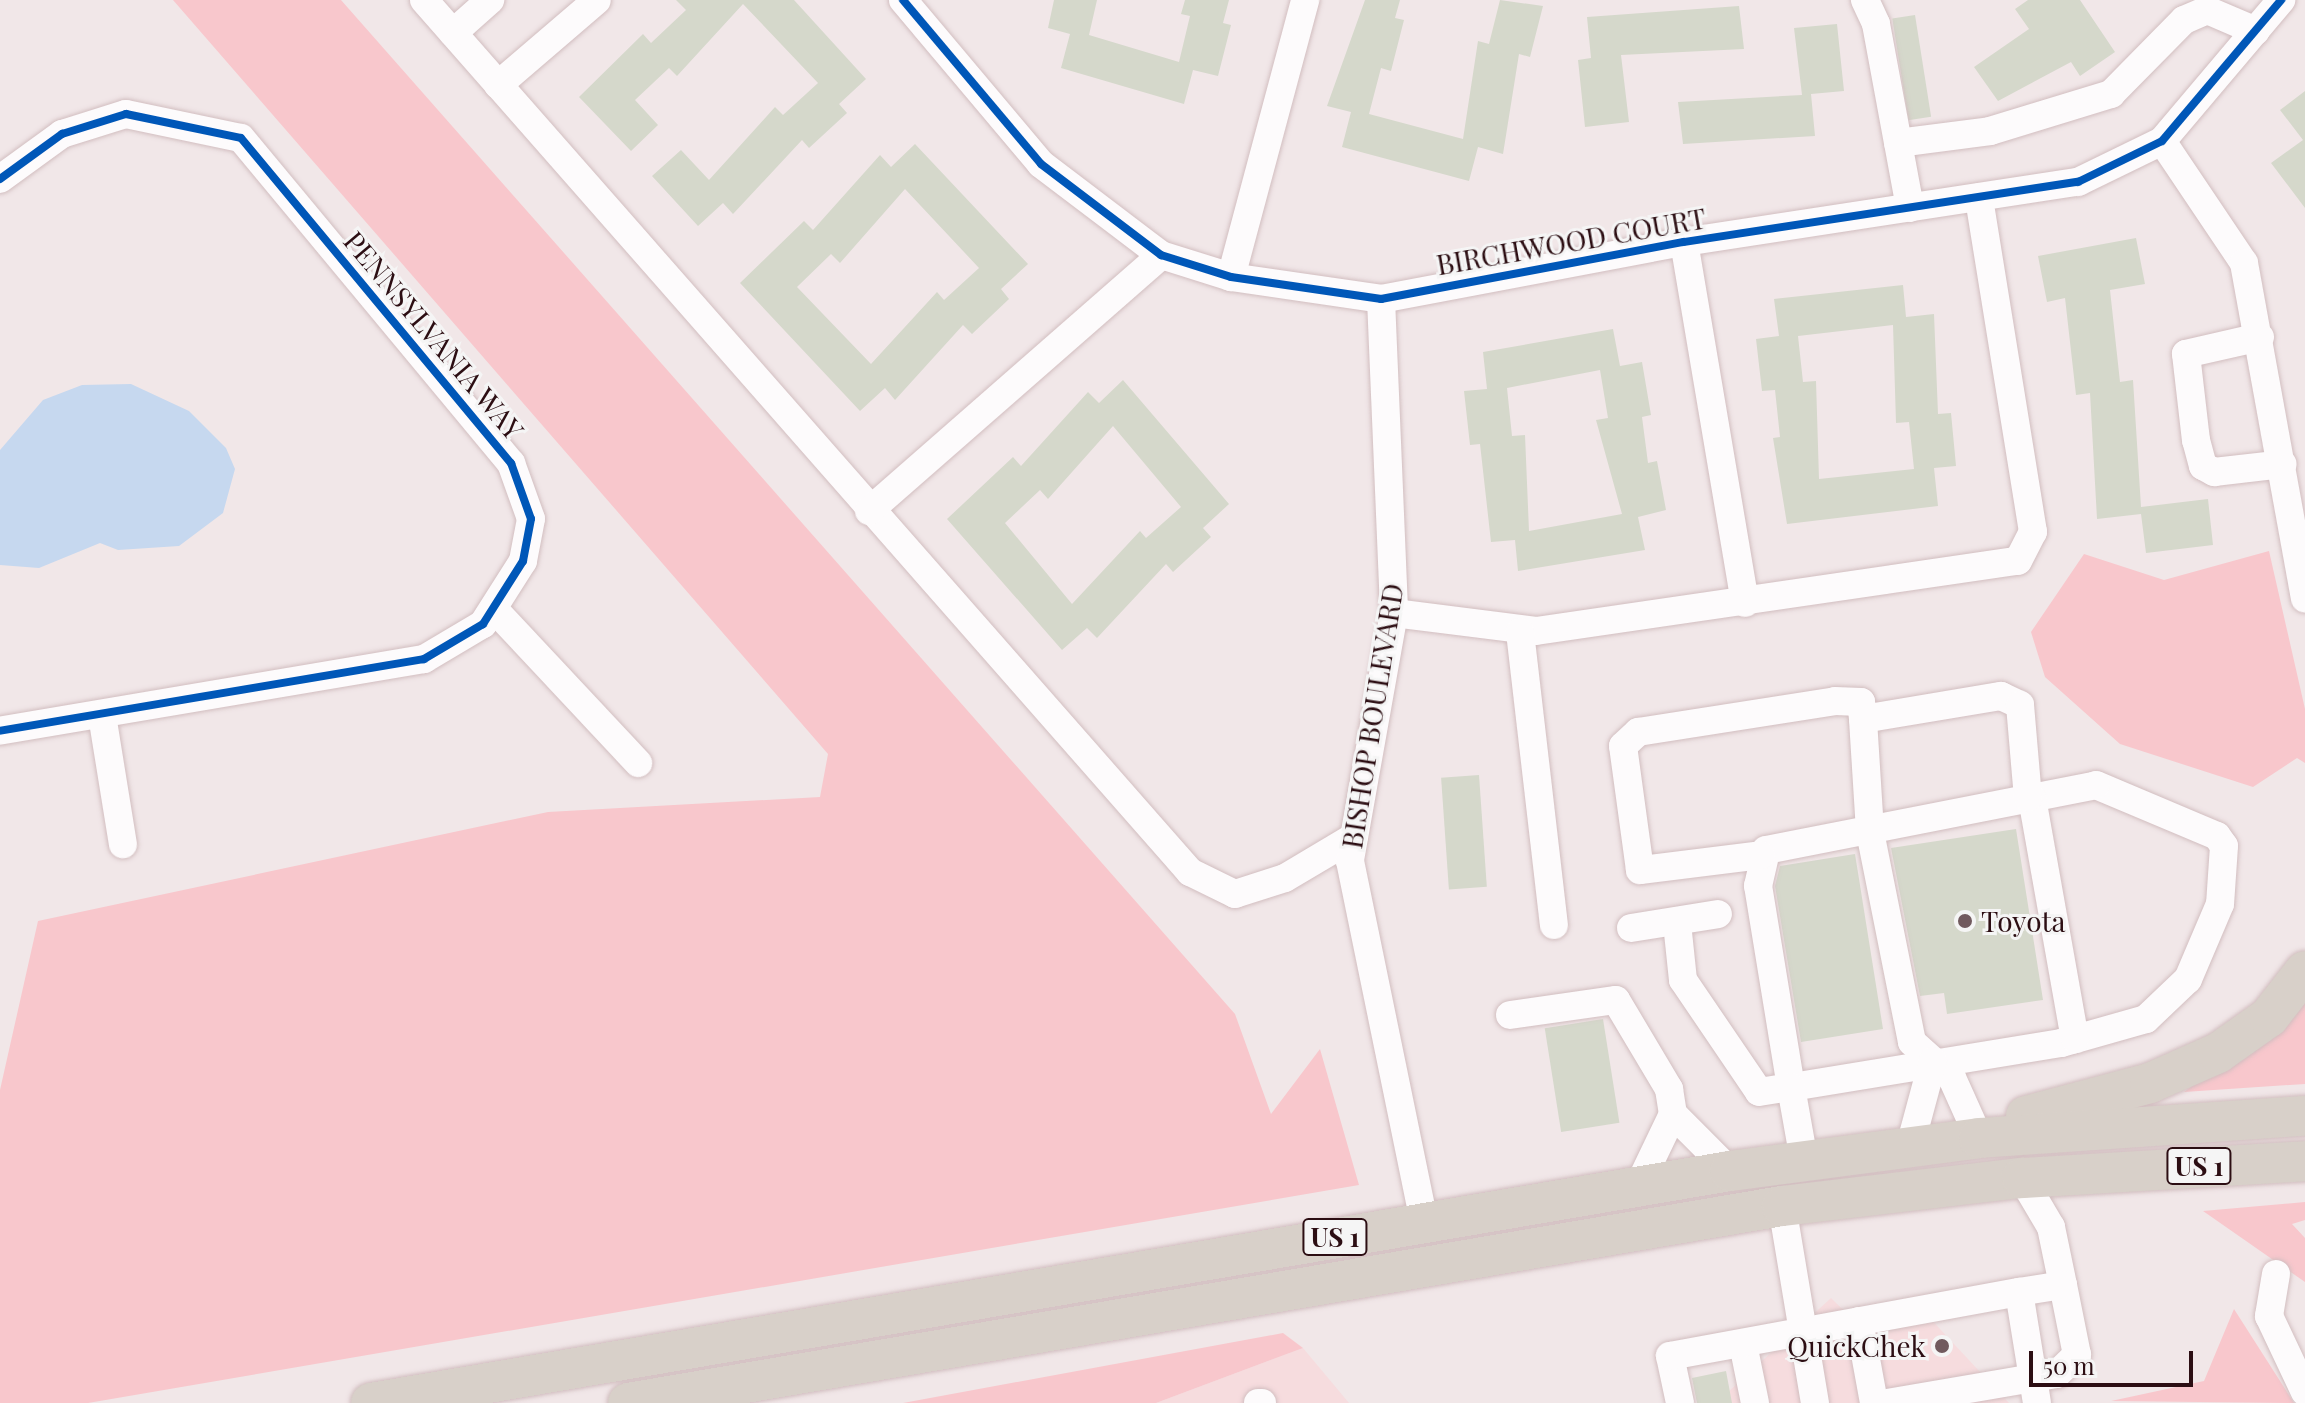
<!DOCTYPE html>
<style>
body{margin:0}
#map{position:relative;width:2305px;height:1403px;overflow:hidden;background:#f1e7e8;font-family:"Playfair Display",serif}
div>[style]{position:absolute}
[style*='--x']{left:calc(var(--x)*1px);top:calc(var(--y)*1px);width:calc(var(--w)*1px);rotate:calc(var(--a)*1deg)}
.built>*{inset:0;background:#f6dcde}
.green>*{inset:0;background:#f8c7cc}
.water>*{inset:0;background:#c6d8ef}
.building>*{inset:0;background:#d5d8cb;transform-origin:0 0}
.roads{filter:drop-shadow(0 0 2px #d2bec0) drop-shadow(0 0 2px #d2bec0)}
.minor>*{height:28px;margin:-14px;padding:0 14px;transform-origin:14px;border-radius:14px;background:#fdfbfc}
.highway>*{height:40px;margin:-20px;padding:0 20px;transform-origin:20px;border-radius:20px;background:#d8d0c9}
.cycleway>*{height:8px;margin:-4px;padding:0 4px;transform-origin:4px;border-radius:4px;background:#0057b8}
.dots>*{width:22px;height:22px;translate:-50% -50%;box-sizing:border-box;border:4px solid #f5f5f5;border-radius:50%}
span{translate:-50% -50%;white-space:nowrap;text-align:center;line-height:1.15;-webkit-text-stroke:6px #f5f5f5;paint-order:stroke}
.shield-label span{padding:2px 6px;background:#f5f5f5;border:2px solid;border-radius:6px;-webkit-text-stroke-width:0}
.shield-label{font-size:26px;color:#2c0e13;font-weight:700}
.street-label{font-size:28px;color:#2c0e13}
.poi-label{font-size:28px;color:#2c0e13}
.left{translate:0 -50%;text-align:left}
.right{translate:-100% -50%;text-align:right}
.scale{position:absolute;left:2029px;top:1351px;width:164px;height:36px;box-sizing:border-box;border:4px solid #2c0e13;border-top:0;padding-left:10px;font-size:24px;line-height:28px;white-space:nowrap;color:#2c0e13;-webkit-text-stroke:6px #f5f5f5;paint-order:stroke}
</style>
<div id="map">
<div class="built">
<i style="clip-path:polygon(1831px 1298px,1875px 1341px,1913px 1300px,2009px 1403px,1716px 1403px)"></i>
<i style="clip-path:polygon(1303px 1348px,1349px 1403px,1156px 1403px)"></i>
</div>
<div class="green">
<i style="clip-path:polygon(173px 0,341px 0,1235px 1014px,1271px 1114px,1320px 1049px,1359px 1185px,88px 1403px,0 1403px,0 1090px,38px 921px,548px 812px,820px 797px,828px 754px)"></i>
<i style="clip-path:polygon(2269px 551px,2305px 709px,2305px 763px,2297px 758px,2253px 787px,2120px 744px,2045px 677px,2031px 632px,2084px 554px,2164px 580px)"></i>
<i style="clip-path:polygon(2305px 998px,2305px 1084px,2184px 1092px)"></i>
<i style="clip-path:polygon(2305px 1202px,2305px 1220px,2292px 1224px,2305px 1238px,2305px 1282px,2203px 1211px)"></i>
<i style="clip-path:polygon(2234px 1309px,2294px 1403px,2111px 1401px,2204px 1381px)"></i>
<i style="clip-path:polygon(1283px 1333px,1303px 1348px,1156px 1403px,903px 1403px)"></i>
</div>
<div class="water">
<i style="clip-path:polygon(131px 384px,189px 411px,226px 448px,235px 469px,223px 513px,179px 546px,118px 550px,100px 543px,39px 568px,0 565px,0 450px,43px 400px,82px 385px)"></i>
</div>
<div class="building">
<i style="clip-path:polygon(676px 0,794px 0,866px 79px,839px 104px,847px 113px,809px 148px,802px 140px,733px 214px,723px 203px,698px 226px,652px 176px,681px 150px,709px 180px,775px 107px,783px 115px,818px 83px,743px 4px,677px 76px,669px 68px,635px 100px,658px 125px,631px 151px,579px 97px,643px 34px,651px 43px,686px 10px)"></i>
<i style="clip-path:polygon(1054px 0,1097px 0,1089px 35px,1179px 62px,1190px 16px,1181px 14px,1185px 0,1229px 0,1223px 23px,1231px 25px,1218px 76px,1193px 70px,1184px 104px,1061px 68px,1070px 34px,1048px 28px)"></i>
<i style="clip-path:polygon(1365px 0,1400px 0,1395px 18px,1404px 20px,1391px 71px,1381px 68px,1369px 114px,1463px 139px,1478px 41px,1489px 44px,1500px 0,1543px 6px,1530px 57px,1519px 54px,1503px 154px,1478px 147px,1469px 181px,1342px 147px,1351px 112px,1327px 106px)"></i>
<i style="clip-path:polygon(2028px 0,2080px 0,2115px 52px,2080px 76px,2071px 62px,1998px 101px,1974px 67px,2029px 29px,2015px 9px)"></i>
<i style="clip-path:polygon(1739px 6px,1744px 49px,1621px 55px,1629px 122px,1585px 127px,1578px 60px,1591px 58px,1587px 17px)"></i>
<i style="left:1915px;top:15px;width:103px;height:23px;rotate:81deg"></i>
<i style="clip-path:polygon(1837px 24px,1844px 91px,1811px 94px,1815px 136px,1683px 144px,1678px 102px,1802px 95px,1794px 28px)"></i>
<i style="clip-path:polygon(2305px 91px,2305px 208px,2271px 163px,2303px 140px,2280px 110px)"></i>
<i style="clip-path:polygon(evenodd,915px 144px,1028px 264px,1001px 289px,1009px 299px,972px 334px,963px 325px,895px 400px,885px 388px,860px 411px,740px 283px,804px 221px,813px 230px,880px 155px,891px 167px,915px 144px,905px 189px,979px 268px,944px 300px,937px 292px,871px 364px,797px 287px,831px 254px,840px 263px,905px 189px)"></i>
<i style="clip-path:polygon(2136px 238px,2145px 284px,2110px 290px,2120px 382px,2133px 380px,2141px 507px,2208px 499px,2213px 545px,2146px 553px,2141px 514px,2097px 519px,2090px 393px,2076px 395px,2065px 298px,2047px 302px,2038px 256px)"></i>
<i style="clip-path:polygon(evenodd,1903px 285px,1906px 317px,1934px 314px,1938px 414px,1951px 413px,1956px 466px,1934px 468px,1938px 506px,1787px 524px,1773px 438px,1780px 437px,1775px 390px,1762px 391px,1756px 339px,1779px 336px,1774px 299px,1903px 285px,1893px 325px,1896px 423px,1909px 422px,1914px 469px,1819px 479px,1816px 381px,1803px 382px,1798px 336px,1893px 325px)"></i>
<i style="clip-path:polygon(evenodd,1613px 329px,1620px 366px,1642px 362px,1651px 415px,1642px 417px,1648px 463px,1657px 461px,1666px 510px,1638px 517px,1645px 550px,1518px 571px,1515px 540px,1491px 542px,1480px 444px,1470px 445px,1464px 391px,1487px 389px,1483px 352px,1613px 329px,1600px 370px,1608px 418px,1596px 420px,1622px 514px,1529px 531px,1525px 435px,1512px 436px,1507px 388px,1600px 370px)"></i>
<i style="clip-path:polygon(evenodd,1123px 380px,1229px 504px,1203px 528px,1211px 537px,1173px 572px,1166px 564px,1097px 638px,1087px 628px,1062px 650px,947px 519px,1013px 457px,1021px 466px,1088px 392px,1099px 403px,1123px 380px,1113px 426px,1181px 507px,1146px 538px,1140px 531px,1072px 604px,1005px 523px,1040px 490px,1048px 499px,1113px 426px)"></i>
<i style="left:1479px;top:775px;width:112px;height:38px;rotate:86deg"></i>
<i style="clip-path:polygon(2016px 829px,2043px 1000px,1947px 1014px,1944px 993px,1920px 996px,1891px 848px)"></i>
<i style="clip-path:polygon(1855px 854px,1883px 1029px,1801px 1042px,1775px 886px,1780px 866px)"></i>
<i style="left:1603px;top:1019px;width:105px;height:59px;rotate:81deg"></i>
<i style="clip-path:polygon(1726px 1371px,1732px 1403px,1697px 1403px,1692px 1378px)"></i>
</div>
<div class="roads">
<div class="minor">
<i style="--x:424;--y:0;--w:1161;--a:48.7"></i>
<i style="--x:1190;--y:872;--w:50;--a:26.1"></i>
<i style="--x:1235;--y:894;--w:52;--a:-17.7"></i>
<i style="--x:1285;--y:878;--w:80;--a:-30.7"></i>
<i style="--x:903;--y:0;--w:214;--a:49.9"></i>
<i style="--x:1041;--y:164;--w:151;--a:37.2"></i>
<i style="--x:1161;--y:255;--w:73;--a:17.4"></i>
<i style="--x:1231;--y:277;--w:152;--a:8.3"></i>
<i style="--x:1381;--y:299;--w:308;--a:-10.7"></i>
<i style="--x:1684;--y:242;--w:399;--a:-8.7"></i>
<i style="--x:2078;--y:182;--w:93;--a:-26"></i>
<i style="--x:2162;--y:141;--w:185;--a:-49.8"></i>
<i style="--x:1865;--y:0;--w:26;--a:65"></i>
<i style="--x:1876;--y:24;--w:187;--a:79.5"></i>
<i style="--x:453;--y:33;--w:50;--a:-41.7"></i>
<i style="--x:498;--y:85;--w:130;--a:-40.6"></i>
<i style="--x:2162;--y:141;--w:147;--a:56.1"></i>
<i style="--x:2244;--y:263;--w:341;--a:79.7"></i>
<i style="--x:1898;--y:143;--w:93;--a:-7.4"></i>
<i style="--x:1990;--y:131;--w:127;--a:-17"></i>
<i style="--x:2111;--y:94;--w:104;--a:-45.4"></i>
<i style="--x:2184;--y:20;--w:25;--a:-23"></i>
<i style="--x:2207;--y:10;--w:53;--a:23.2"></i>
<i style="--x:0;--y:179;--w:77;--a:-36"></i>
<i style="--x:62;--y:134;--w:67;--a:-17.4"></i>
<i style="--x:126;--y:114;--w:117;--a:11.8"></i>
<i style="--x:241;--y:138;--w:423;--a:50.3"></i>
<i style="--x:511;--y:463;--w:59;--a:70.3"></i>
<i style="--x:531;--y:519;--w:43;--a:100.8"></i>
<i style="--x:523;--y:561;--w:75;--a:122.4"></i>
<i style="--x:483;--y:624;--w:69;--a:149.3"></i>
<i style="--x:424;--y:659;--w:430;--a:170.4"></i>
<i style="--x:1684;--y:242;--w:366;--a:80.4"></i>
<i style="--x:1231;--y:277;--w:287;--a:-75"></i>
<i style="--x:1381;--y:299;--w:314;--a:87.6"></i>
<i style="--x:1394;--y:613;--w:252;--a:100.1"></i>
<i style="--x:1350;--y:861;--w:369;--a:78.4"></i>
<i style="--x:2260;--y:337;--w:76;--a:167.1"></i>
<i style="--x:2186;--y:354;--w:87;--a:83.4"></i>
<i style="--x:2196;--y:440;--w:27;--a:75"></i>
<i style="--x:2203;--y:466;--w:13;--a:29"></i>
<i style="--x:2214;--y:472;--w:69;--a:-6.6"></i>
<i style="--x:869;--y:511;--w:388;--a:-41.2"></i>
<i style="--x:494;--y:609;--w:211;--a:46.9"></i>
<i style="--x:1394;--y:613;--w:143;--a:7.2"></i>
<i style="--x:1536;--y:631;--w:487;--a:-8.3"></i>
<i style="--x:2018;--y:561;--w:33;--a:-63"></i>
<i style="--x:2033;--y:532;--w:339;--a:-99.2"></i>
<i style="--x:1520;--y:632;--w:295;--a:83.4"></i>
<i style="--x:102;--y:715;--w:131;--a:80.8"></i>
<i style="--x:2096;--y:785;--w:131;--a:22.9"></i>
<i style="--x:2217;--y:836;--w:12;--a:55"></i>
<i style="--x:2224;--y:846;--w:58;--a:93.9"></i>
<i style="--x:2220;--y:904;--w:82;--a:113.1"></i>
<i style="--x:2188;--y:979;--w:58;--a:136.4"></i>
<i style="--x:2146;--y:1019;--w:88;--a:164.2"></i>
<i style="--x:2061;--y:1043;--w:274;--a:170.7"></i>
<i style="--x:1791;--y:1087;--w:204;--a:-99.3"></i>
<i style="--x:1758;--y:886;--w:37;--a:-77"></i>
<i style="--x:1766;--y:850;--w:336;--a:-11.1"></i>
<i style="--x:2032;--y:798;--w:245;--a:79.9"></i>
<i style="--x:1761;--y:855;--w:122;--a:172.9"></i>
<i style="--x:1640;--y:870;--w:125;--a:-97.8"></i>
<i style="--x:1623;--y:746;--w:21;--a:-43"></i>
<i style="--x:1638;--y:732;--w:199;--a:-8.9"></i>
<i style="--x:1835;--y:701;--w:26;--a:2"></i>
<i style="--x:1861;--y:702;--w:17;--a:83"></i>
<i style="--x:1677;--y:923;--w:57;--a:84"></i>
<i style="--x:1683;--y:980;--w:135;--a:55.8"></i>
<i style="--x:1759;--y:1092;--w:32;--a:-9"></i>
<i style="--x:1791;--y:1087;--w:74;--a:79.9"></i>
<i style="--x:1631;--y:928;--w:88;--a:-9.1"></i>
<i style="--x:1510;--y:1015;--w:107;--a:-8.1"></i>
<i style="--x:1616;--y:1000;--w:104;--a:59.2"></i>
<i style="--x:1669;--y:1089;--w:25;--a:81"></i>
<i style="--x:1673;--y:1114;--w:79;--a:115.6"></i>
<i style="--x:1673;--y:1114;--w:81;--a:45"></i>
<i style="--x:1979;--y:1138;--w:66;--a:-114.2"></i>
<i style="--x:1952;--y:1078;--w:54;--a:-138"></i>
<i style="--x:1912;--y:1042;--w:215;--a:-101.3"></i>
<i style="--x:1870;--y:831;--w:112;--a:-93.6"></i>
<i style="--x:1863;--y:719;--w:140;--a:-9.5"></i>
<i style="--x:2001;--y:696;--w:21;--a:25"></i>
<i style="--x:2020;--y:705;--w:93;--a:85.1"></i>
<i style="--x:1910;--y:1146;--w:88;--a:-74.9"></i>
<i style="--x:2022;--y:1178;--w:57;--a:59.4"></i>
<i style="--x:2051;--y:1227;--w:59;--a:78.3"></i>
<i style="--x:1782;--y:1206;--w:200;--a:80.5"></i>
<i style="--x:2276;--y:1274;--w:43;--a:99.5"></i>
<i style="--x:2269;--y:1316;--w:84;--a:64.7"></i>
<i style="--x:1859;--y:1321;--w:83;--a:79.6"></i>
<i style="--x:1743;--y:1344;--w:60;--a:78.5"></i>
<i style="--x:1258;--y:1403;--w:4;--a:0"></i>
<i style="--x:1680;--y:1403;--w:48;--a:-102"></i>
<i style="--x:1670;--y:1356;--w:355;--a:-10.4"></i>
<i style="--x:2019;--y:1292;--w:112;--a:80.8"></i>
<i style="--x:1887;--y:1403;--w:172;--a:-9.7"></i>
<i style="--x:2057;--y:1374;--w:28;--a:-44"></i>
<i style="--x:2077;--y:1355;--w:71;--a:-101.3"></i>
<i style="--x:2063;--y:1285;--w:45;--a:171"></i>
</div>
<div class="highway">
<i style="--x:2026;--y:1116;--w:128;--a:-14.9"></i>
<i style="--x:2150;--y:1083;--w:74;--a:-23.8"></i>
<i style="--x:2218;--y:1053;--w:62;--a:-35.2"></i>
<i style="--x:2269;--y:1017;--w:58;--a:-52"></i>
<i style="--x:371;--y:1403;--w:1379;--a:-9.69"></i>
<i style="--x:1730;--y:1171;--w:251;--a:-7.5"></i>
<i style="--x:1979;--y:1138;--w:327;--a:-3.9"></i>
<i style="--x:628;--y:1403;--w:1171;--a:-9.69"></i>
<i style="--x:1782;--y:1206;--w:242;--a:-6.7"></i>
<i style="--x:2022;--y:1178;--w:284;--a:-3.4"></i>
</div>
</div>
<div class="cycleway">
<i style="--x:903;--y:0;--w:214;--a:49.9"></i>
<i style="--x:1041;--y:164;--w:151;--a:37.2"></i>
<i style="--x:1161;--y:255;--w:73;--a:17.4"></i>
<i style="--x:1231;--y:277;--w:152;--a:8.3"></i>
<i style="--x:1381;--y:299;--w:308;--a:-10.7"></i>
<i style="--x:1684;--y:242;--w:399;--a:-8.7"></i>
<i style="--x:2078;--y:182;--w:93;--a:-26"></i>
<i style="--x:2162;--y:141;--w:185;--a:-49.8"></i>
<i style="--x:0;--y:179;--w:77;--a:-36"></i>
<i style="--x:62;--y:134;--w:67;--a:-17.4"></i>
<i style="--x:126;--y:114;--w:117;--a:11.8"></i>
<i style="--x:241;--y:138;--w:423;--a:50.3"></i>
<i style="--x:511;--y:463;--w:59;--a:70.3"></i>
<i style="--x:531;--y:519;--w:43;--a:100.8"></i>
<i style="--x:523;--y:561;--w:75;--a:122.4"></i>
<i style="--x:483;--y:624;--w:69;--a:149.3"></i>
<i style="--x:424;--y:659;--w:430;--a:170.4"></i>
</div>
<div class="dots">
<i style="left:1965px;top:921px;background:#715a5e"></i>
<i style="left:1942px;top:1346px;background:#715a5e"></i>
</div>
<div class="shield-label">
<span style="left:2199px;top:1166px">US 1</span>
<span style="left:1335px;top:1237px">US 1</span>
</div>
<div class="street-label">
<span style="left:1571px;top:241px;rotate:-10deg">BIRCHWOOD COURT</span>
<span style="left:434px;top:335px;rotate:50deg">PENNSYLVANIA WAY</span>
<span style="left:1372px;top:716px;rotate:-81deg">BISHOP BOULEVARD</span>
</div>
<div class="poi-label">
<span class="left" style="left:1981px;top:921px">Toyota</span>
<span class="right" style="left:1926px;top:1346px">QuickChek</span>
</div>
<div class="scale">50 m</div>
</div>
